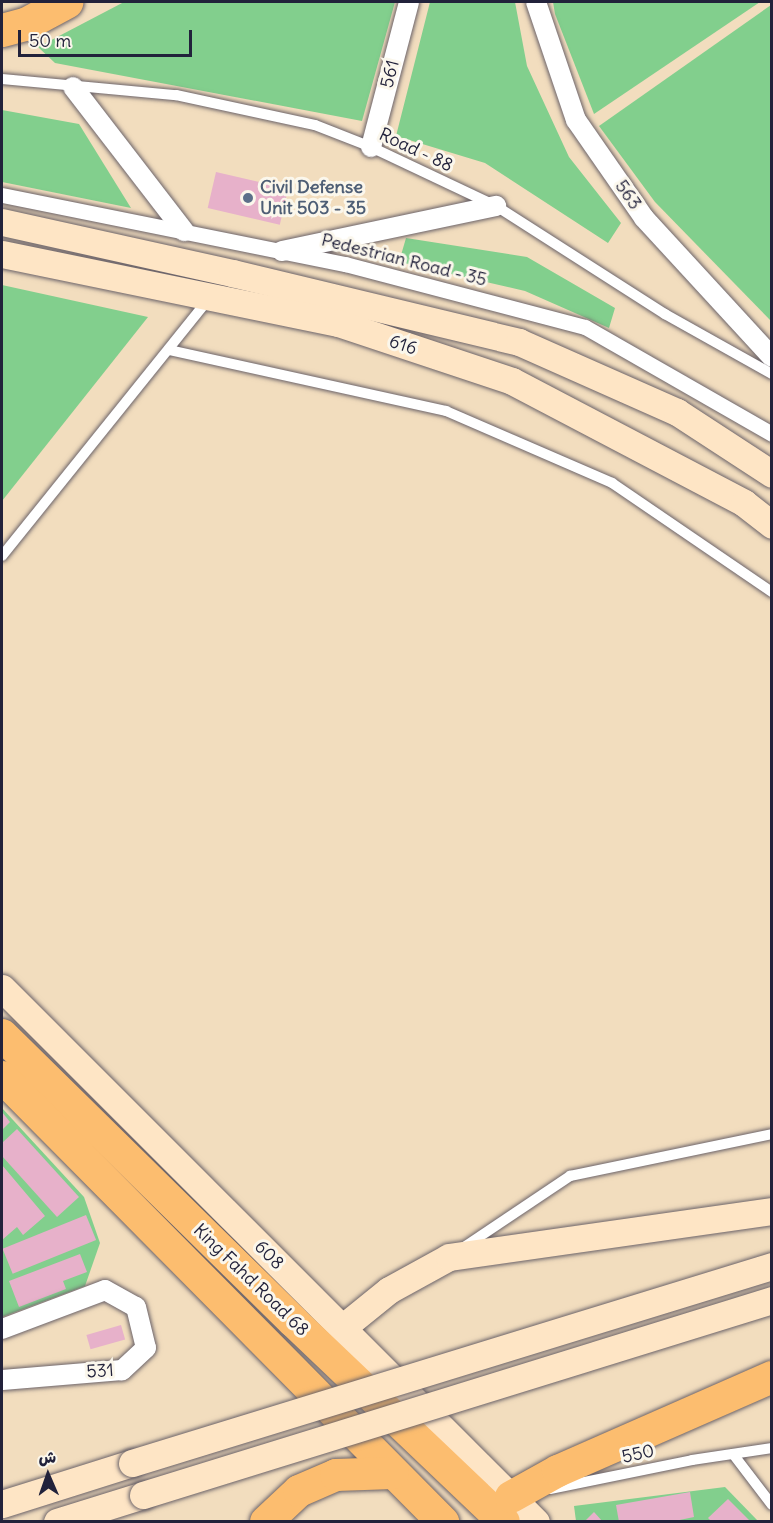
<!DOCTYPE html>
<meta charset="utf-8">
<style>
body{margin:0}
#map{position:relative;width:773px;height:1523px;overflow:hidden;background:#f2ddbe;font-family:Delius,"Playpen Sans Arabic",sans-serif}
div>[style]{position:absolute}
[style*='--x']{left:calc(var(--x)*1px);top:calc(var(--y)*1px);width:calc(var(--w)*1px);rotate:calc(var(--a)*1deg)}
.green>*{inset:0;background:#82cf8d}
.building>*{inset:0;background:#e7b1ca;transform-origin:0 0}
.roads{filter:drop-shadow(0 0 2px #6b6369) drop-shadow(0 0 2px #6b6369)}
.service>*{height:10px;margin:-5px;padding:0 5px;transform-origin:5px;border-radius:5px;background:#fff}
.pedestrian>*{height:15px;margin:-7.5px;padding:0 7.5px;transform-origin:7.5px;border-radius:7.5px;background:#fff}
.minor>*{height:20px;margin:-10px;padding:0 10px;transform-origin:10px;border-radius:10px;background:#fff}
.secondary>*{height:27px;margin:-13.5px;padding:0 13.5px;transform-origin:13.5px;border-radius:13.5px;background:#fee5c5}
.primary>*{height:32px;margin:-16px;padding:0 16px;transform-origin:16px;border-radius:16px;background:#fcbd6f}
.motorway>*{height:33px;margin:-16.5px;padding:0 16.5px;transform-origin:16.5px;border-radius:16.5px;background:#fcbd6f}
.bridges{filter:drop-shadow(0 0 2px #6b6369) drop-shadow(0 0 2px #6b6369)}
.secondary-bridge>*{height:27px;margin:-13.5px;padding:0 13.5px;transform-origin:13.5px;border-radius:13.5px;background:#fee5c5}
.dots>*{width:16px;height:16px;translate:-50% -50%;box-sizing:border-box;border:3px solid #fbf7ec;border-radius:50%}
span{translate:-50% -50%;white-space:nowrap;text-align:center;line-height:1.15;-webkit-text-stroke:6px #fbf7ec;paint-order:stroke}
.street-label{font-size:18px;color:#22223b}
.service-label{font-size:18px;color:#4e5e75;font-weight:700}
.left{translate:0 -50%;text-align:left}
.frame{position:absolute;inset:0;border:3px solid #22223b;pointer-events:none}
.north{position:absolute;left:18px;top:1445px;width:60px;height:60px;-webkit-text-stroke:4px #fbf7ec;paint-order:stroke;rotate:358deg;font-size:16px;font-weight:700;line-height:24px;text-align:center;color:#22223b}
.north::after{content:'';display:block;margin:auto;width:21px;height:27px;background:#22223b;clip-path:polygon(50% 0,100% 100%,50% 72%,0 100%)}
.scale{position:absolute;left:18px;top:30px;width:174px;height:27px;box-sizing:border-box;border:3px solid #22223b;border-top:0;padding-left:8px;font-size:18px;line-height:21px;white-space:nowrap;color:#22223b;-webkit-text-stroke:4px #fbf7ec;paint-order:stroke}
</style>
<div id="map">
<div class="green">
<i style="clip-path:polygon(124px 2px,395px 2px,362px 121px,55px 63px,38px 47px)"></i>
<i style="clip-path:polygon(430px 2px,515px 2px,527px 66px,569px 157px,621px 223px,608px 243px,485px 163px,396px 136px)"></i>
<i style="clip-path:polygon(553px 2px,760px 2px,594px 114px,555px 14px)"></i>
<i style="clip-path:polygon(771px 5px,771px 321px,655px 202px,599px 126px)"></i>
<i style="clip-path:polygon(2px 110px,79px 124px,131px 208px,2px 182px)"></i>
<i style="clip-path:polygon(406px 238px,527px 257px,615px 308px,609px 328px,525px 291px,399px 262px)"></i>
<i style="clip-path:polygon(2px 285px,148px 317px,2px 501px)"></i>
<i style="clip-path:polygon(2px 1108px,84px 1197px,100px 1243px,85px 1286px,2px 1317px)"></i>
<i style="clip-path:polygon(725px 1487px,758px 1521px,576px 1521px,574px 1506px)"></i>
</div>
<div class="building">
<i style="left:216px;top:172px;width:74px;height:37px;rotate:13deg"></i>
<i style="clip-path:polygon(2px 1112px,10px 1122px,2px 1130px)"></i>
<i style="clip-path:polygon(17px 1129px,79px 1197px,57px 1217px,2px 1156px,2px 1143px)"></i>
<i style="clip-path:polygon(2px 1165px,45px 1216px,23px 1235px,17px 1227px,2px 1240px)"></i>
<i style="left:86px;top:1215px;width:27px;height:90px;rotate:68deg"></i>
<i style="clip-path:polygon(80px 1254px,87px 1272px,63px 1281px,66px 1289px,19px 1307px,9px 1281px)"></i>
<i style="left:121px;top:1325px;width:15px;height:36px;rotate:74deg"></i>
<i style="clip-path:polygon(690px 1492px,694px 1517px,670px 1522px,619px 1522px,616px 1505px)"></i>
<i style="clip-path:polygon(728px 1499px,751px 1522px,712px 1522px,708px 1518px)"></i>
<i style="clip-path:polygon(594px 1512px,603px 1522px,584px 1522px)"></i>
</div>
<div class="roads">
<div class="service">
<i style="--x:2;--y:79;--w:175;--a:5.3"></i>
<i style="--x:176;--y:95;--w:142;--a:12.2"></i>
<i style="--x:315;--y:125;--w:60;--a:21.4"></i>
<i style="--x:371;--y:147;--w:138;--a:25.3"></i>
<i style="--x:496;--y:206;--w:201;--a:32.6"></i>
<i style="--x:665;--y:314;--w:123;--a:29.3"></i>
<i style="--x:169;--y:350;--w:284;--a:12.4"></i>
<i style="--x:446;--y:411;--w:181;--a:23.4"></i>
<i style="--x:612;--y:483;--w:194;--a:34.3"></i>
<i style="--x:2;--y:556;--w:330;--a:-51.2"></i>
<i style="--x:464;--y:1247;--w:128;--a:-33.8"></i>
<i style="--x:570;--y:1176;--w:206;--a:-11.7"></i>
<i style="--x:733;--y:1454;--w:64;--a:52.6"></i>
<i style="--x:550;--y:1489;--w:145;--a:-11.5"></i>
<i style="--x:692;--y:1460;--w:81;--a:-8.5"></i>
</div>
<div class="pedestrian">
<i style="--x:2;--y:195;--w:350;--a:11.4"></i>
<i style="--x:345;--y:264;--w:248;--a:14.7"></i>
<i style="--x:585;--y:327;--w:215;--a:29.8"></i>
</div>
<div class="minor">
<i style="--x:536;--y:2;--w:125;--a:71.3"></i>
<i style="--x:576;--y:120;--w:119;--a:55.2"></i>
<i style="--x:644;--y:218;--w:189;--a:47.4"></i>
<i style="--x:73;--y:87;--w:182;--a:52.4"></i>
<i style="--x:371;--y:147;--w:150;--a:-75.3"></i>
<i style="--x:282;--y:251;--w:219;--a:-11.9"></i>
<i style="--x:2;--y:1329;--w:110;--a:-20.7"></i>
<i style="--x:105;--y:1290;--w:35;--a:29"></i>
<i style="--x:136;--y:1307;--w:42;--a:76.3"></i>
<i style="--x:146;--y:1348;--w:33;--a:137"></i>
<i style="--x:122;--y:1370;--w:120;--a:175.2"></i>
</div>
<div class="secondary">
<i style="--x:2;--y:222;--w:236;--a:12.5"></i>
<i style="--x:232;--y:273;--w:295;--a:13.5"></i>
<i style="--x:519;--y:342;--w:173;--a:23.9"></i>
<i style="--x:677;--y:412;--w:113;--a:33.1"></i>
<i style="--x:2;--y:254;--w:343;--a:11.6"></i>
<i style="--x:338;--y:323;--w:183;--a:18.4"></i>
<i style="--x:512;--y:381;--w:262;--a:27.7"></i>
<i style="--x:744;--y:503;--w:36;--a:38"></i>
<i style="--x:2;--y:988;--w:755;--a:45"></i>
<i style="--x:342;--y:1328;--w:60;--a:-39"></i>
<i style="--x:389;--y:1290;--w:68;--a:-28.8"></i>
<i style="--x:449;--y:1257;--w:326;--a:-8.1"></i>
<i style="--x:2;--y:1504;--w:136;--a:-17.5"></i>
<i style="--x:57;--y:1522;--w:90;--a:-17.4"></i>
</div>
<div class="primary">
<i style="--x:2;--y:1035;--w:408;--a:44.5"></i>
<i style="--x:293;--y:1321;--w:291;--a:43.6"></i>
<i style="--x:2;--y:1077;--w:627;--a:45.26"></i>
<i style="--x:511;--y:1497;--w:54;--a:-29"></i>
<i style="--x:558;--y:1471;--w:234;--a:-23.7"></i>
<i style="--x:266;--y:1522;--w:45;--a:-43.2"></i>
<i style="--x:299;--y:1491;--w:40;--a:-23.4"></i>
<i style="--x:336;--y:1475;--w:57;--a:-2"></i>
</div>
<div class="motorway">
<i style="--x:2;--y:30;--w:24;--a:-15"></i>
<i style="--x:25;--y:24;--w:47;--a:-28.2"></i>
</div>
</div>
<div class="bridges">
<div class="secondary-bridge">
<i style="--x:132;--y:1463;--w:670;--a:-17.11"></i>
<i style="--x:143;--y:1495;--w:659;--a:-17.22"></i>
</div>
</div>
<div class="dots">
<i style="left:248px;top:198px;background:#5c6f8a"></i>
</div>
<div class="street-label">
<span style="left:390px;top:74px;rotate:-76deg">561</span>
<span style="left:416px;top:150px;rotate:25deg">Road - 88</span>
<span style="left:628px;top:195px;rotate:55deg">563</span>
<span style="left:404px;top:260px;rotate:14deg">Pedestrian Road - 35</span>
<span style="left:403px;top:345px;rotate:18deg">616</span>
<span style="left:269px;top:1255px;rotate:45deg">608</span>
<span style="left:251px;top:1280px;rotate:44deg">King Fahd Road 68</span>
<span style="left:100px;top:1371px;rotate:-4deg">531</span>
<span style="left:638px;top:1454px;rotate:-12deg">550</span>
</div>
<div class="service-label">
<span class="left" style="left:260px;top:198px">Civil Defense<br>Unit 503 - 35</span>
</div>
<div class="frame"></div>
<div class="north">ش</div>
<div class="scale">50 m</div>
</div>
